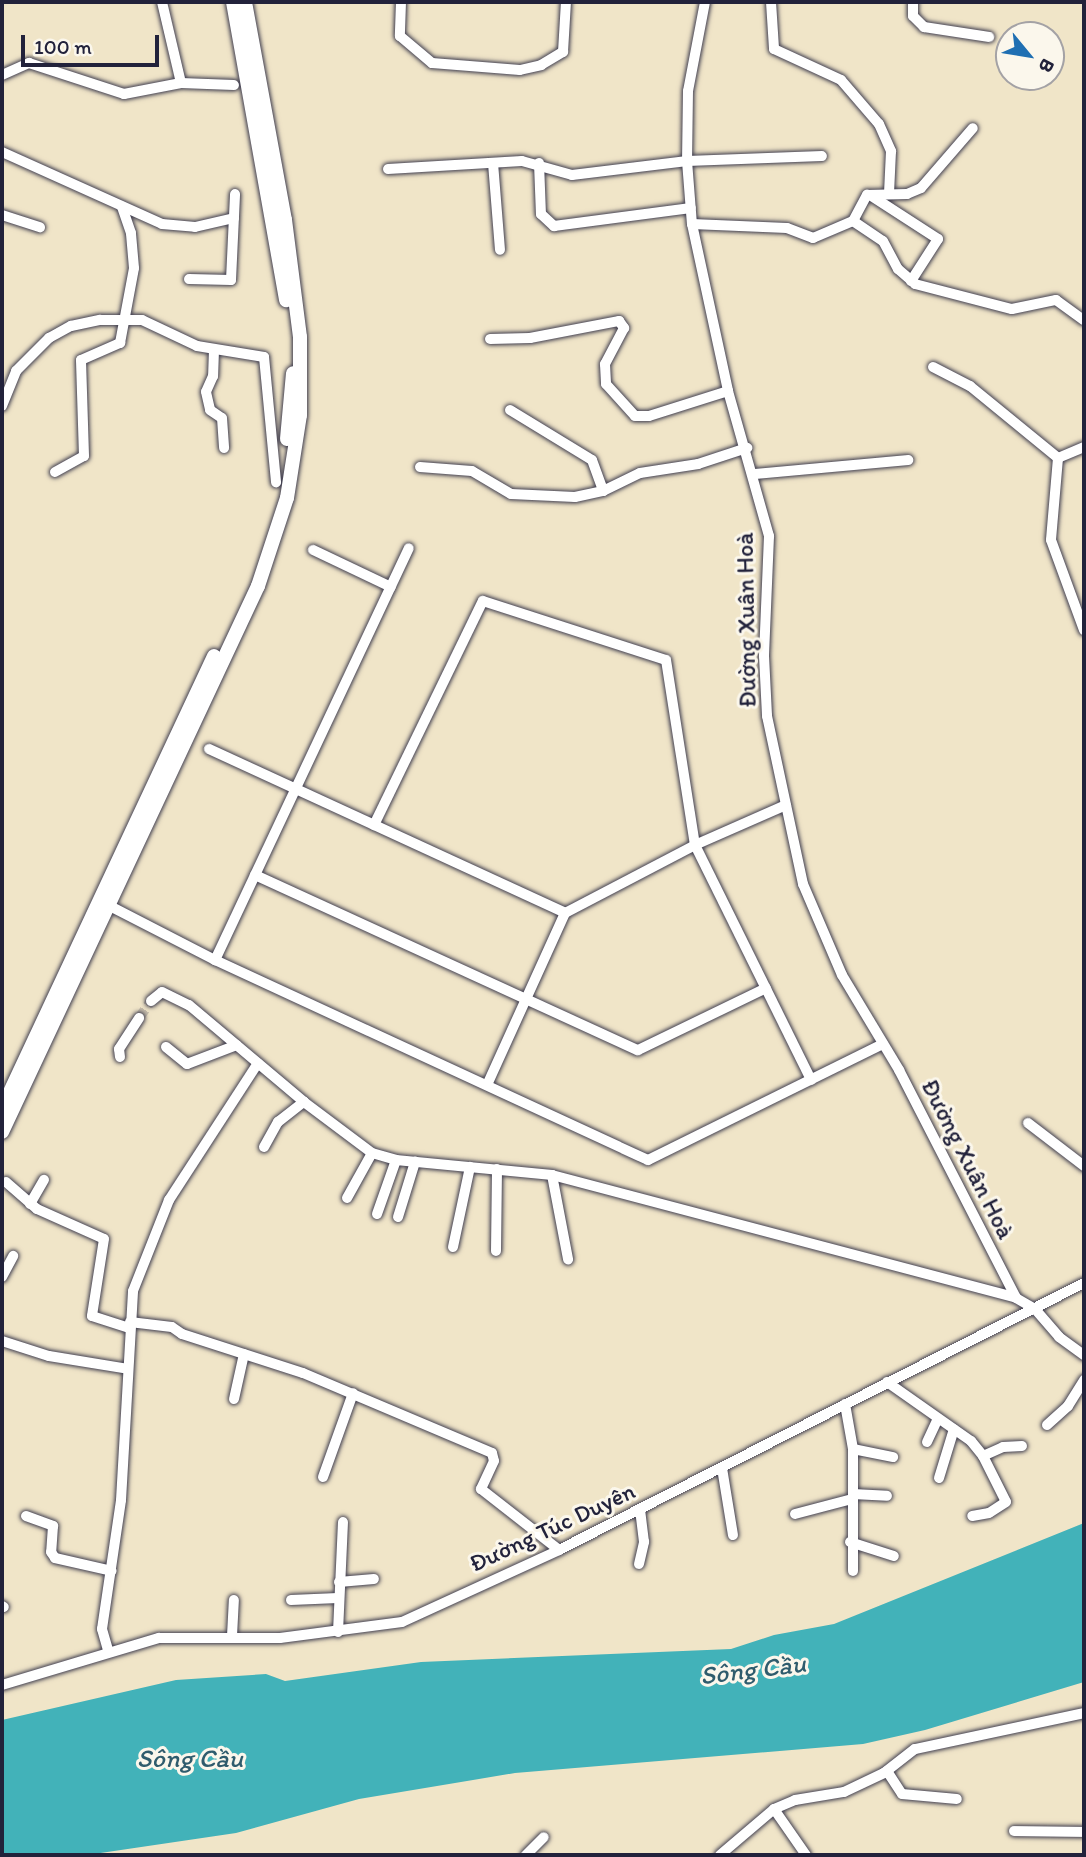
<!DOCTYPE html>
<meta charset="utf-8">
<style>
body{margin:0}
#map{position:relative;width:1086px;height:1857px;overflow:hidden;background:#f0e5c8;font-family:Itim,sans-serif}
div>[style]{position:absolute}
[style*='--x']{left:calc(var(--x)*1px);top:calc(var(--y)*1px);width:calc(var(--w)*1px);rotate:calc(var(--a)*1deg)}
.water>*{inset:0;background:#42b2b9}
.minor-tunnel>*{height:10px;margin-top:-5px;transform-origin:0;background:repeating-linear-gradient(90deg,#c7beac 0 10px,transparent 0 15px)}
.roads{filter:drop-shadow(0 0 2px #413f50) drop-shadow(0 0 2px #413f50)}
.minor>*{height:10px;margin:-5px;padding:0 5px;transform-origin:5px;border-radius:5px;background:#fff}
.highway>*{height:14px;margin:-7px;padding:0 7px;transform-origin:7px;border-radius:7px;background:#fff}
span{translate:-50% -50%;white-space:nowrap;text-align:center;line-height:1.15;-webkit-text-stroke:6px #fbf7ec;paint-order:stroke}
.street-label{font-size:24px;color:#22223b}
.water-label{font-size:26px;color:#2f5c6d;font-style:italic}
.frame{position:absolute;inset:0;border:4px solid #22223b;pointer-events:none}
.north{position:absolute;left:995px;top:21px;width:70px;height:70px;box-sizing:border-box;background:#fbf7ec;border:2px solid #a4a2a5;border-radius:50%;rotate:120deg;font-size:19px;font-weight:700;line-height:28px;text-align:center;color:#22223b}
.north::after{content:'';display:block;margin:auto;width:24px;height:32px;background:#1f6fb2;clip-path:polygon(50% 0,100% 100%,50% 72%,0 100%)}
.scale{position:absolute;left:21px;top:35px;width:138px;height:32px;box-sizing:border-box;border:4px solid #22223b;border-top:0;padding-left:9px;font-size:21px;line-height:24px;white-space:nowrap;color:#22223b;-webkit-text-stroke:5px #fbf7ec;paint-order:stroke}
</style>
<div id="map">
<div class="water">
<i style="clip-path:polygon(1084px 1523px,1084px 1682px,925px 1730px,863px 1744px,515px 1773px,359px 1799px,236px 1833px,87px 1855px,2px 1855px,2px 1720px,176px 1680px,266px 1674px,285px 1681px,421px 1662px,731px 1649px,774px 1635px,834px 1624px)"></i>
</div>
<div class="minor-tunnel">
<i style="--x:139;--y:1018;--w:21;--a:-55"></i>
</div>
<div class="roads">
<div class="minor">
<i style="--x:162;--y:2;--w:83;--a:76.8"></i>
<i style="--x:401;--y:2;--w:34;--a:92"></i>
<i style="--x:400;--y:36;--w:42;--a:40.2"></i>
<i style="--x:432;--y:63;--w:88;--a:4.5"></i>
<i style="--x:520;--y:70;--w:22;--a:-13"></i>
<i style="--x:541;--y:65;--w:26;--a:-31"></i>
<i style="--x:563;--y:52;--w:50;--a:-86.6"></i>
<i style="--x:705;--y:2;--w:91;--a:100.8"></i>
<i style="--x:688;--y:91;--w:70;--a:90.8"></i>
<i style="--x:687;--y:161;--w:63;--a:85.5"></i>
<i style="--x:692;--y:224;--w:171;--a:77.8"></i>
<i style="--x:728;--y:391;--w:151;--a:74.2"></i>
<i style="--x:769;--y:536;--w:120;--a:92.4"></i>
<i style="--x:764;--y:656;--w:60;--a:87.1"></i>
<i style="--x:767;--y:716;--w:172;--a:77.9"></i>
<i style="--x:803;--y:884;--w:99;--a:66.8"></i>
<i style="--x:842;--y:975;--w:111;--a:59"></i>
<i style="--x:899;--y:1070;--w:256;--a:62.8"></i>
<i style="--x:1016;--y:1298;--w:22;--a:30"></i>
<i style="--x:1035;--y:1309;--w:37;--a:49"></i>
<i style="--x:1059;--y:1337;--w:31;--a:36"></i>
<i style="--x:771;--y:2;--w:47;--a:86.3"></i>
<i style="--x:774;--y:49;--w:74;--a:24.8"></i>
<i style="--x:841;--y:80;--w:58;--a:49.2"></i>
<i style="--x:879;--y:124;--w:30;--a:66"></i>
<i style="--x:891;--y:151;--w:43;--a:92.7"></i>
<i style="--x:913;--y:2;--w:14;--a:90"></i>
<i style="--x:913;--y:16;--w:16;--a:45"></i>
<i style="--x:924;--y:27;--w:66;--a:8.7"></i>
<i style="--x:2;--y:75;--w:30;--a:-24"></i>
<i style="--x:29;--y:63;--w:100;--a:18.1"></i>
<i style="--x:124;--y:94;--w:58;--a:-10.9"></i>
<i style="--x:181;--y:83;--w:53;--a:2.2"></i>
<i style="--x:2;--y:152;--w:175;--a:24.2"></i>
<i style="--x:162;--y:224;--w:33;--a:5"></i>
<i style="--x:195;--y:227;--w:40;--a:-13"></i>
<i style="--x:493;--y:163;--w:87;--a:85.4"></i>
<i style="--x:539;--y:163;--w:51;--a:87.8"></i>
<i style="--x:541;--y:214;--w:18;--a:43"></i>
<i style="--x:554;--y:226;--w:138;--a:-7.5"></i>
<i style="--x:388;--y:169;--w:134;--a:-3.4"></i>
<i style="--x:522;--y:161;--w:52;--a:15.6"></i>
<i style="--x:572;--y:175;--w:116;--a:-6.9"></i>
<i style="--x:687;--y:161;--w:135;--a:-2.1"></i>
<i style="--x:870;--y:195;--w:81;--a:32.9"></i>
<i style="--x:938;--y:239;--w:50;--a:122.7"></i>
<i style="--x:2;--y:215;--w:40;--a:18"></i>
<i style="--x:853;--y:221;--w:30;--a:-62"></i>
<i style="--x:867;--y:195;--w:40;--a:-1.4"></i>
<i style="--x:907;--y:194;--w:15;--a:-23"></i>
<i style="--x:921;--y:188;--w:79;--a:-49.1"></i>
<i style="--x:692;--y:224;--w:95;--a:2.4"></i>
<i style="--x:787;--y:228;--w:28;--a:21"></i>
<i style="--x:813;--y:238;--w:43;--a:-23"></i>
<i style="--x:853;--y:221;--w:36;--a:34"></i>
<i style="--x:883;--y:241;--w:32;--a:62"></i>
<i style="--x:898;--y:269;--w:23;--a:41"></i>
<i style="--x:915;--y:284;--w:100;--a:14.5"></i>
<i style="--x:1012;--y:309;--w:45;--a:-11.6"></i>
<i style="--x:1056;--y:300;--w:34;--a:36"></i>
<i style="--x:189;--y:279;--w:42;--a:1.4"></i>
<i style="--x:231;--y:280;--w:86;--a:-87.3"></i>
<i style="--x:490;--y:339;--w:40;--a:-1.4"></i>
<i style="--x:530;--y:338;--w:91;--a:-10.8"></i>
<i style="--x:619;--y:321;--w:9;--a:54"></i>
<i style="--x:624;--y:328;--w:41;--a:117.8"></i>
<i style="--x:605;--y:364;--w:20;--a:87"></i>
<i style="--x:606;--y:384;--w:43;--a:47.8"></i>
<i style="--x:635;--y:416;--w:14;--a:0"></i>
<i style="--x:649;--y:416;--w:83;--a:-17.6"></i>
<i style="--x:214;--y:350;--w:26;--a:92"></i>
<i style="--x:213;--y:376;--w:17;--a:114"></i>
<i style="--x:206;--y:392;--w:18;--a:77"></i>
<i style="--x:210;--y:410;--w:14;--a:34"></i>
<i style="--x:222;--y:418;--w:30;--a:86"></i>
<i style="--x:933;--y:367;--w:42;--a:27.2"></i>
<i style="--x:970;--y:386;--w:114;--a:39.3"></i>
<i style="--x:1058;--y:458;--w:28;--a:-23"></i>
<i style="--x:2;--y:406;--w:38;--a:-68"></i>
<i style="--x:16;--y:371;--w:47;--a:-45"></i>
<i style="--x:49;--y:338;--w:25;--a:-29"></i>
<i style="--x:71;--y:326;--w:30;--a:-12"></i>
<i style="--x:100;--y:320;--w:42;--a:0"></i>
<i style="--x:142;--y:320;--w:61;--a:25.3"></i>
<i style="--x:197;--y:346;--w:68;--a:9.3"></i>
<i style="--x:264;--y:357;--w:126;--a:84.5"></i>
<i style="--x:510;--y:410;--w:96;--a:31.4"></i>
<i style="--x:592;--y:460;--w:33;--a:70"></i>
<i style="--x:1058;--y:458;--w:82;--a:94.9"></i>
<i style="--x:1051;--y:540;--w:96;--a:69.9"></i>
<i style="--x:420;--y:467;--w:52;--a:4.4"></i>
<i style="--x:472;--y:471;--w:45;--a:30.5"></i>
<i style="--x:511;--y:494;--w:64;--a:2.7"></i>
<i style="--x:575;--y:497;--w:29;--a:-12"></i>
<i style="--x:603;--y:491;--w:41;--a:-25.9"></i>
<i style="--x:640;--y:473;--w:59;--a:-8.8"></i>
<i style="--x:698;--y:464;--w:52;--a:-18.1"></i>
<i style="--x:55;--y:472;--w:33;--a:-29"></i>
<i style="--x:84;--y:456;--w:96;--a:-91.8"></i>
<i style="--x:81;--y:360;--w:43;--a:-23.6"></i>
<i style="--x:120;--y:343;--w:76;--a:-79.4"></i>
<i style="--x:134;--y:268;--w:35;--a:-95"></i>
<i style="--x:131;--y:233;--w:28;--a:-109"></i>
<i style="--x:755;--y:474;--w:154;--a:-5.2"></i>
<i style="--x:313;--y:550;--w:86;--a:25.4"></i>
<i style="--x:209;--y:749;--w:392;--a:24.7"></i>
<i style="--x:565;--y:913;--w:147;--a:-27.6"></i>
<i style="--x:695;--y:845;--w:99;--a:-23.7"></i>
<i style="--x:374;--y:825;--w:249;--a:-64.1"></i>
<i style="--x:483;--y:601;--w:192;--a:17.9"></i>
<i style="--x:666;--y:660;--w:187;--a:81.1"></i>
<i style="--x:695;--y:845;--w:262;--a:63.7"></i>
<i style="--x:255;--y:875;--w:421;--a:24.6"></i>
<i style="--x:638;--y:1050;--w:142;--a:-25.8"></i>
<i style="--x:104;--y:903;--w:125;--a:27.2"></i>
<i style="--x:215;--y:960;--w:477;--a:24.8"></i>
<i style="--x:648;--y:1160;--w:262;--a:-26.3"></i>
<i style="--x:215;--y:960;--w:455;--a:-64.8"></i>
<i style="--x:151;--y:1001;--w:14;--a:-39"></i>
<i style="--x:162;--y:992;--w:30;--a:26"></i>
<i style="--x:189;--y:1005;--w:150;--a:40.1"></i>
<i style="--x:304;--y:1102;--w:85;--a:36.9"></i>
<i style="--x:372;--y:1153;--w:25;--a:16"></i>
<i style="--x:396;--y:1160;--w:157;--a:5.5"></i>
<i style="--x:552;--y:1175;--w:480;--a:14.8"></i>
<i style="--x:166;--y:1047;--w:27;--a:39"></i>
<i style="--x:187;--y:1064;--w:53;--a:-20.8"></i>
<i style="--x:120;--y:1057;--w:8;--a:-97"></i>
<i style="--x:119;--y:1049;--w:37;--a:-57"></i>
<i style="--x:487;--y:1085;--w:189;--a:-65.6"></i>
<i style="--x:1028;--y:1123;--w:71;--a:37.5"></i>
<i style="--x:264;--y:1147;--w:29;--a:-61"></i>
<i style="--x:278;--y:1122;--w:33;--a:-38"></i>
<i style="--x:552;--y:1175;--w:86;--a:79.2"></i>
<i style="--x:6;--y:1182;--w:41;--a:41.1"></i>
<i style="--x:37;--y:1209;--w:73;--a:24.1"></i>
<i style="--x:104;--y:1239;--w:78;--a:98.9"></i>
<i style="--x:92;--y:1316;--w:40;--a:18"></i>
<i style="--x:347;--y:1198;--w:51;--a:-60.9"></i>
<i style="--x:30;--y:1204;--w:28;--a:-60"></i>
<i style="--x:377;--y:1214;--w:57;--a:-70.6"></i>
<i style="--x:398;--y:1217;--w:58;--a:-72.8"></i>
<i style="--x:453;--y:1247;--w:82;--a:-78"></i>
<i style="--x:496;--y:1251;--w:82;--a:-89.3"></i>
<i style="--x:2;--y:1277;--w:24;--a:-62"></i>
<i style="--x:130;--y:1322;--w:42;--a:6.8"></i>
<i style="--x:172;--y:1327;--w:12;--a:35"></i>
<i style="--x:182;--y:1334;--w:127;--a:17.9"></i>
<i style="--x:303;--y:1373;--w:205;--a:22.9"></i>
<i style="--x:492;--y:1453;--w:8;--a:76"></i>
<i style="--x:494;--y:1461;--w:31;--a:115"></i>
<i style="--x:481;--y:1489;--w:99;--a:38"></i>
<i style="--x:2;--y:1341;--w:49;--a:17.7"></i>
<i style="--x:49;--y:1356;--w:80;--a:9.3"></i>
<i style="--x:887;--y:1382;--w:103;--a:35.1"></i>
<i style="--x:971;--y:1441;--w:19;--a:51"></i>
<i style="--x:983;--y:1456;--w:51;--a:63.4"></i>
<i style="--x:1006;--y:1502;--w:20;--a:147"></i>
<i style="--x:989;--y:1513;--w:17;--a:170"></i>
<i style="--x:234;--y:1399;--w:46;--a:-77.5"></i>
<i style="--x:845;--y:1404;--w:46;--a:79.9"></i>
<i style="--x:853;--y:1449;--w:122;--a:90"></i>
<i style="--x:1047;--y:1425;--w:28;--a:-42"></i>
<i style="--x:1068;--y:1406;--w:31;--a:-58"></i>
<i style="--x:927;--y:1442;--w:26;--a:-65"></i>
<i style="--x:853;--y:1449;--w:41;--a:11.3"></i>
<i style="--x:983;--y:1456;--w:22;--a:-24"></i>
<i style="--x:1003;--y:1447;--w:19;--a:-3"></i>
<i style="--x:722;--y:1468;--w:68;--a:80.7"></i>
<i style="--x:323;--y:1477;--w:89;--a:-70.3"></i>
<i style="--x:939;--y:1478;--w:51;--a:-73"></i>
<i style="--x:853;--y:1494;--w:34;--a:3"></i>
<i style="--x:795;--y:1514;--w:59;--a:-14.7"></i>
<i style="--x:26;--y:1516;--w:29;--a:20"></i>
<i style="--x:53;--y:1526;--w:26;--a:94"></i>
<i style="--x:51;--y:1552;--w:7;--a:56"></i>
<i style="--x:55;--y:1558;--w:58;--a:12.8"></i>
<i style="--x:850;--y:1542;--w:46;--a:17.7"></i>
<i style="--x:639;--y:1564;--w:23;--a:-77"></i>
<i style="--x:644;--y:1542;--w:33;--a:-97"></i>
<i style="--x:339;--y:1582;--w:35;--a:-5"></i>
<i style="--x:291;--y:1600;--w:47;--a:-2.4"></i>
<i style="--x:2;--y:1606;--w:2;--a:27"></i>
<i style="--x:338;--y:1632;--w:110;--a:-87.4"></i>
<i style="--x:232;--y:1636;--w:36;--a:-87"></i>
<i style="--x:108;--y:1650;--w:22;--a:-106"></i>
<i style="--x:102;--y:1629;--w:130;--a:-81.6"></i>
<i style="--x:121;--y:1500;--w:209;--a:-86.7"></i>
<i style="--x:133;--y:1291;--w:98;--a:-68.4"></i>
<i style="--x:169;--y:1200;--w:163;--a:-57"></i>
<i style="--x:2;--y:1685;--w:164;--a:-16.7"></i>
<i style="--x:159;--y:1638;--w:121;--a:0"></i>
<i style="--x:280;--y:1638;--w:123;--a:-7.5"></i>
<i style="--x:402;--y:1622;--w:173;--a:-24.6"></i>
<i style="--x:559;--y:1550;--w:589;--a:-26.96"></i>
<i style="--x:887;--y:1771;--w:27;--a:57"></i>
<i style="--x:902;--y:1794;--w:55;--a:5.2"></i>
<i style="--x:774;--y:1809;--w:56;--a:55.2"></i>
<i style="--x:1014;--y:1831;--w:70;--a:0.8"></i>
<i style="--x:526;--y:1855;--w:25;--a:-45"></i>
<i style="--x:720;--y:1855;--w:71;--a:-40.4"></i>
<i style="--x:774;--y:1809;--w:23;--a:-23"></i>
<i style="--x:795;--y:1800;--w:50;--a:-9.3"></i>
<i style="--x:844;--y:1792;--w:44;--a:-25.4"></i>
<i style="--x:884;--y:1773;--w:39;--a:-38"></i>
<i style="--x:915;--y:1749;--w:173;--a:-12"></i>
</div>
<div class="highway">
<i style="--x:233;--y:2;--w:303;--a:79.9"></i>
<i style="--x:287;--y:439;--w:66;--a:-84.8"></i>
<i style="--x:2;--y:1109;--w:500;--a:-64.92"></i>
<i style="--x:2;--y:1132;--w:603;--a:-64.88"></i>
<i style="--x:258;--y:586;--w:93;--a:-71.8"></i>
<i style="--x:287;--y:498;--w:84;--a:-81.1"></i>
<i style="--x:300;--y:415;--w:78;--a:-90"></i>
<i style="--x:300;--y:337;--w:118;--a:-97.3"></i>
<i style="--x:285;--y:220;--w:222;--a:-100.4"></i>
</div>
</div>
<div class="street-label">
<span style="left:746px;top:620px;rotate:-91deg">Đường Xuân Hoà</span>
<span style="left:968px;top:1159px;rotate:63deg">Đường Xuân Hoà</span>
<span style="left:552px;top:1527px;rotate:-25deg">Đường Túc Duyên</span>
</div>
<div class="water-label">
<span style="left:753px;top:1670px;rotate:-7deg">Sông Cầu</span>
<span style="left:190px;top:1759px">Sông Cầu</span>
</div>
<div class="frame"></div>
<div class="north">B</div>
<div class="scale">100 m</div>
</div>
